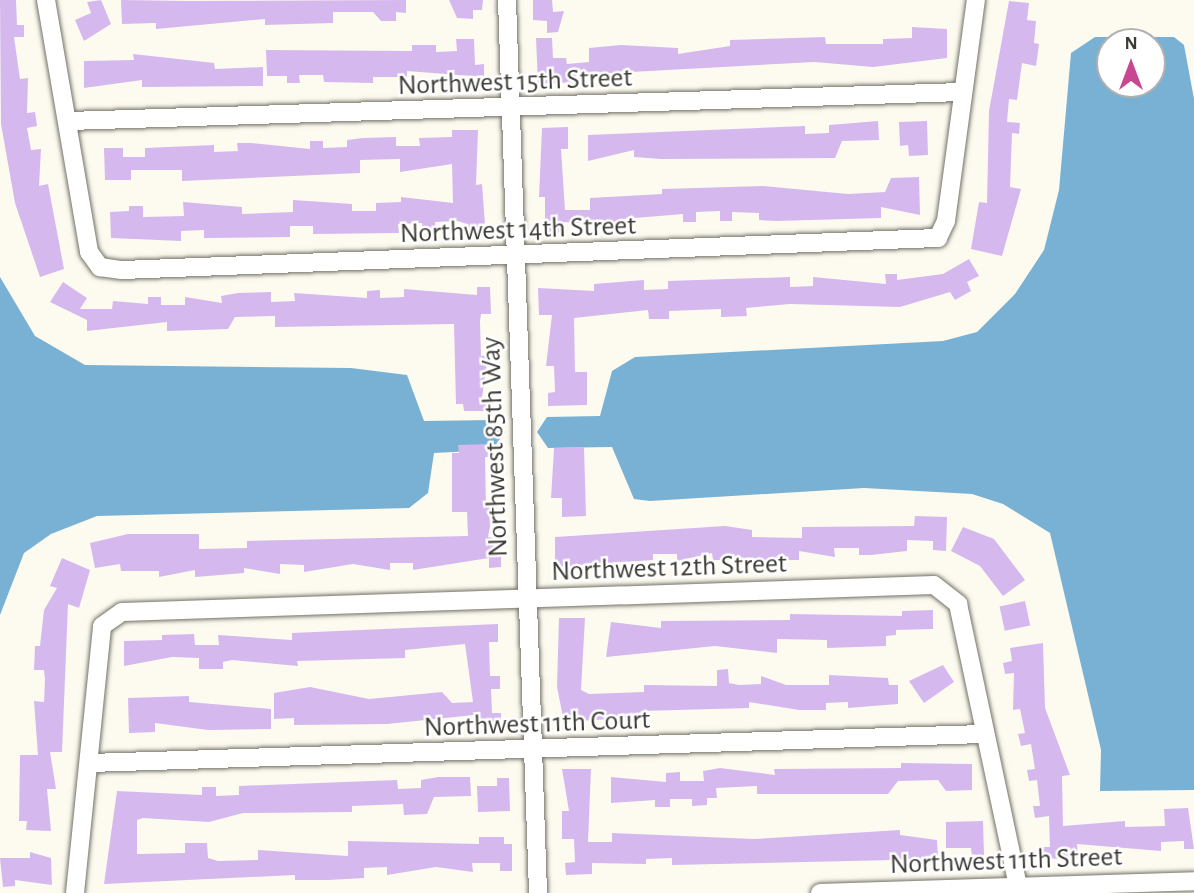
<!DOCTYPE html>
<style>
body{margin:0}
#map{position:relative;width:1194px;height:893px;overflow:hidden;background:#fdfbf0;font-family:"Alegreya Sans",sans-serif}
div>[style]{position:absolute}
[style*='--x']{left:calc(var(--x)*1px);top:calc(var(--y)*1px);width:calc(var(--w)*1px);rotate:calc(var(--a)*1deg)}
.water>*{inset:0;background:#78b1d4}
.building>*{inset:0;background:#d5b9ee;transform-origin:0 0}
.roads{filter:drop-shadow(0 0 2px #737167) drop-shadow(0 0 2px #737167)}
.minor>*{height:18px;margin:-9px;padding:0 9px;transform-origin:9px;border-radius:9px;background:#fff}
span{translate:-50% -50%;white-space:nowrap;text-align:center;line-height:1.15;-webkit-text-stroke:5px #fff;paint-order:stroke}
.street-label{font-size:28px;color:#3c3b36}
.north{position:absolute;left:1096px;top:28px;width:70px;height:70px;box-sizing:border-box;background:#fff;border:2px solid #b1b1af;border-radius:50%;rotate:0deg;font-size:19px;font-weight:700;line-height:28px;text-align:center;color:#3c3b36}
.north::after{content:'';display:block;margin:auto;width:24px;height:32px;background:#c74790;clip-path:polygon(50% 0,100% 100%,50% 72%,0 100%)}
</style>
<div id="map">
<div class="water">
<i style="clip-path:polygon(evenodd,1095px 37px,1174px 37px,1184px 45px,1194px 99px,1194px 790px,1100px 791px,1101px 750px,1050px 533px,1003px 504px,972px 494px,864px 488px,650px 501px,634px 499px,612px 447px,548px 448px,537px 432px,547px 417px,600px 416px,612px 371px,635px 357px,943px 341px,977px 332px,1015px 294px,1044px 250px,1059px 190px,1071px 53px,1095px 37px,1152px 42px,1152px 84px,1110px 84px,1110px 42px,1152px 42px)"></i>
<i style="clip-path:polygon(0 277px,35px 336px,85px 365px,351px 368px,407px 375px,424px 421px,492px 420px,505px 432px,492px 450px,434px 453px,428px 493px,409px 508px,97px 516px,51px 534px,24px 553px,0 615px)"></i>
</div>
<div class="building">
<i style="clip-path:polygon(0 0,16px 0,17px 25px,24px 25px,24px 37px,14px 37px,20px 79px,28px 78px,27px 113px,35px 112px,37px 126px,27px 128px,31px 150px,41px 149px,39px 186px,48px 184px,64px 269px,40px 277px,15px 203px,1px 124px)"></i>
<i style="clip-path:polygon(101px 0,111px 24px,84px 41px,75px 20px,91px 13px,87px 2px)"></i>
<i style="clip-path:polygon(121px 0,188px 1px,406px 0,406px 13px,396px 12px,396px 21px,381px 21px,373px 12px,333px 12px,333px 23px,265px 25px,265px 19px,156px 29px,156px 23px,122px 24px)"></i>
<i style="clip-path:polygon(449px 0,483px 0,482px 10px,473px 10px,473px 19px,457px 18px)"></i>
<i style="clip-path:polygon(533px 0,552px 0,553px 12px,564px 11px,558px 32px,547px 33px,547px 21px,533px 20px)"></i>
<i style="clip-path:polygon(1009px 1px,1029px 3px,1027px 20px,1036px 21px,1034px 43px,1039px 44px,1036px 66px,1022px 63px,1017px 100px,1009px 99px,1007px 122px,1020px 123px,1019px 134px,1012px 133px,1010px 187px,1021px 189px,1002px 256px,971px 249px,979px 202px,987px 203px,989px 111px)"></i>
<i style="clip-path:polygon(912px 27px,947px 29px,947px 58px,873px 67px,814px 62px,576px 75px,576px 82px,538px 84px,536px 38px,552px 38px,553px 58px,566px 58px,567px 64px,589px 62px,589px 48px,621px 45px,678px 48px,678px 54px,730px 46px,730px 40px,825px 37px,826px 44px,883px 44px,883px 39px,912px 38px)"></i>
<i style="clip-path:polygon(456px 39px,474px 39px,475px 65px,484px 64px,484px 77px,407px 71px,407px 77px,373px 77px,373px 83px,324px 82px,323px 75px,299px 75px,300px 83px,287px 83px,287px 76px,267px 76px,266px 50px,412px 51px,412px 45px,436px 45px,436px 52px,457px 51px)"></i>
<i style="clip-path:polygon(133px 54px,214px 63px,215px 69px,263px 67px,263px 86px,142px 87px,142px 80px,84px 88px,84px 61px,134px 60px)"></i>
<i style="clip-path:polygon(878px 121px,879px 140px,842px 141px,835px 158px,661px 159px,634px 157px,634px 150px,588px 161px,588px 135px,805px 126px,805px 134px,829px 133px,829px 125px)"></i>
<i style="clip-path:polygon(927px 121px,928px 155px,909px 156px,908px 145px,900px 146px,899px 122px)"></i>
<i style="clip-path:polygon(568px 127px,568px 149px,561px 149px,565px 210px,590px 210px,590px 198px,662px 194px,662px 189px,763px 186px,848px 194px,885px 192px,891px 178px,919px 177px,920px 215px,881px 207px,881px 218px,776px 221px,759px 220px,759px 213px,732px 212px,732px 221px,720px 221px,720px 211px,696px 212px,696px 222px,683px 222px,683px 214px,623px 219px,623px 226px,564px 222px,565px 232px,545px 233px,545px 197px,539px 197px,542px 128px)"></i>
<i style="clip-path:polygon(452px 130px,478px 130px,476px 185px,482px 184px,486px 237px,468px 238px,467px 224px,458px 221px,435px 222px,436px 230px,423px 230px,422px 223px,398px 224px,399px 233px,313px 234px,313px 226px,290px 226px,290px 237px,204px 238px,204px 230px,181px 231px,181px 241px,111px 238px,110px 212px,129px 211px,129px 206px,143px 206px,143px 217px,184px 216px,183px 202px,242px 207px,242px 214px,293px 212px,293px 200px,352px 204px,352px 211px,376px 211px,376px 203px,401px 202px,401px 197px,453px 203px,452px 164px,400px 172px,400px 159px,360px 160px,360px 173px,182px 181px,182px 170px,131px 170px,131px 180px,105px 180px,104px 148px,123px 148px,123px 157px,145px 157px,145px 148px,214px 145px,214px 152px,238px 151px,237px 143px,251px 143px,310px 149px,310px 141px,323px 141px,323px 148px,347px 147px,347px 140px,363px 138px,396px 137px,396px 146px,420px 146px,419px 138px,452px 137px)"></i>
<i style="clip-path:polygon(969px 259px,979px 276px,967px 282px,971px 291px,955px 300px,950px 292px,900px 307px,790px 304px,746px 308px,747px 316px,721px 317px,721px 309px,669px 311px,669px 319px,649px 319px,648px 310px,574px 318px,575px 372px,587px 372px,587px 405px,548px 406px,548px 393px,555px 392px,554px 366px,546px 366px,552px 315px,539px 315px,538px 288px,594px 291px,594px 284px,644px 280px,644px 290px,668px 289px,668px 281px,790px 277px,790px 287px,813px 286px,813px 277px,886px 284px,885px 274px,897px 274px,897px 280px,943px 274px)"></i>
<i style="clip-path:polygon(63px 282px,87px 298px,80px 309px,112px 309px,113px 301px,148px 304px,148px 297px,161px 297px,161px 305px,185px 305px,185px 297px,222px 303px,221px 296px,238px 293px,271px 292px,271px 302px,295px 301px,294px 293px,367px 298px,367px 291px,380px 290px,380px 298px,404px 297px,404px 289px,477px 295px,477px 287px,490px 287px,491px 314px,481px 314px,480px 321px,481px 356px,488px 355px,482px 398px,490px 397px,490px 411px,464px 411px,463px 404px,456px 404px,454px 324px,275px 327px,275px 316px,235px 317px,228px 329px,167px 331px,167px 322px,87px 331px,87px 320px,50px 302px)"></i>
<i style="clip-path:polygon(492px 444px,492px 457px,485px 457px,486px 507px,494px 506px,488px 537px,501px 540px,501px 567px,489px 568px,489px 558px,413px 570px,413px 563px,390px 563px,390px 570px,353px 564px,304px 572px,304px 565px,280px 564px,280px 574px,244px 568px,244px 573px,208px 576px,195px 577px,195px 570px,159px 577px,159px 571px,121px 571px,120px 564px,95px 568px,90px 543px,128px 534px,199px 534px,199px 549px,247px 548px,247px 541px,468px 536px,467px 512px,452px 512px,452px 453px,459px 453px,458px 445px)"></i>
<i style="clip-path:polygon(584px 447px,586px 516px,562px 517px,562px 498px,551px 498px,554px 448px)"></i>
<i style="clip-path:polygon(915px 516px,947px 517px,946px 551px,933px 550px,933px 541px,907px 540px,907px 551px,871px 555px,859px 555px,859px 548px,834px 548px,835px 557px,799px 551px,799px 560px,713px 560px,712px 553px,677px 561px,677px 554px,653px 554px,653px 560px,555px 567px,555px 537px,725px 526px,752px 530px,752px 537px,802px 538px,802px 527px,914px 526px)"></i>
<i style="clip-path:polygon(963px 527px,994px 539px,1025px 580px,1003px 596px,980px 566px,951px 551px)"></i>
<i style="clip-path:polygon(62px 558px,90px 570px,79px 608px,68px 604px,62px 752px,50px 752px,56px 789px,47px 789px,51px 831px,26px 830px,27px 821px,19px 821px,20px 755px,38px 755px,34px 701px,44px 702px,45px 680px,44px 670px,34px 670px,35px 646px,40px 646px,44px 610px,57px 588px,50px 586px)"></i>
<i style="left:1025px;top:601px;width:25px;height:26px;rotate:78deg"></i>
<i style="clip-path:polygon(933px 610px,933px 629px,896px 630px,896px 635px,886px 636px,886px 646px,827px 648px,827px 640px,777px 639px,777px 653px,715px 646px,606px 657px,611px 622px,661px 628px,661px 621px,790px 620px,790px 614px,902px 616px,902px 611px)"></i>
<i style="clip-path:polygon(559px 618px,585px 618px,581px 690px,589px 694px,644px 692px,644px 685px,717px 686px,717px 670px,728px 669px,729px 683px,739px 685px,761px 684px,761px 676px,786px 685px,829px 685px,829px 675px,888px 678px,889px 685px,898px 685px,898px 704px,848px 708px,848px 702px,826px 703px,826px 710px,799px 710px,749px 702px,749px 708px,641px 711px,641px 717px,564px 722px,557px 687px)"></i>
<i style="clip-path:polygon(498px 624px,498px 642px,489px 642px,490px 676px,500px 676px,500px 689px,491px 689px,492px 713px,501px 713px,501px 725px,474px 726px,474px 715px,387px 724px,294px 725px,294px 718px,274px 719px,274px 693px,310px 687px,369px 699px,442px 692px,452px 703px,473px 702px,465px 644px,405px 650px,405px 658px,297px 661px,298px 666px,232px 660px,223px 662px,223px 669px,199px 669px,199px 658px,172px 657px,124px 666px,124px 641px,162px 640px,162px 635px,194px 634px,195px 645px,219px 645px,218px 635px,292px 640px,292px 633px)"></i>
<i style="clip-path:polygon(1043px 643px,1045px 708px,1070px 775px,1062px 776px,1063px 826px,1125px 821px,1125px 827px,1165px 826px,1164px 809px,1188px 808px,1194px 849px,1184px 849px,1184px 841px,1161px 842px,1161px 851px,1077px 844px,1078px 858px,1043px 859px,1043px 847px,1050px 847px,1049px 816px,1035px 818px,1033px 806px,1040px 806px,1037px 780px,1029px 781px,1027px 770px,1035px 769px,1031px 744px,1021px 746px,1018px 734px,1025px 733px,1020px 709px,1013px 710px,1014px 673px,1005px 674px,1003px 663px,1012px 661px,1010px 648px)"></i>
<i style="clip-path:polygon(943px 665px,954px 682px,924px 703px,909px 681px)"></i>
<i style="clip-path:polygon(189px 696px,189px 702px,271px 709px,271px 729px,208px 730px,155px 723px,155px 732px,129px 733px,128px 698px)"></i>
<i style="clip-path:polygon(901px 763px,972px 764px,972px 790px,946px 791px,938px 780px,898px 781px,888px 794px,757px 794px,757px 786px,716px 788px,717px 798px,707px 798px,707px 805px,692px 806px,692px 799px,670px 799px,670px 807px,655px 807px,655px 800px,611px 803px,611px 777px,666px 782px,666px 773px,680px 772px,680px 781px,704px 781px,703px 771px,720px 768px,775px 775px,774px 769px,901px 768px)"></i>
<i style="clip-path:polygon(562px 769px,591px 769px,588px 842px,612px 842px,612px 833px,754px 839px,900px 830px,900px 835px,937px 840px,938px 859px,672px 865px,672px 858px,646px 859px,646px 864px,592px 863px,592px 874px,566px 875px,565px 863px,575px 862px,574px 839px,562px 839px,562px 811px,569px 811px)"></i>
<i style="clip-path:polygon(438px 777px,470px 777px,471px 796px,434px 797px,427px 814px,404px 815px,403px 804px,352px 806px,352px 812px,243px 813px,209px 822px,143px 818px,137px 820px,137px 854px,185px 853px,185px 843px,207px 843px,208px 858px,218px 861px,258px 860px,258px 850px,348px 856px,348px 841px,479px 844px,479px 837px,504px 837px,504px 844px,512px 844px,512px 871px,500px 871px,500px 863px,472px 863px,473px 872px,436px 867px,387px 875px,387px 867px,364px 868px,364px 878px,328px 880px,295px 880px,295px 875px,104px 884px,117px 791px,202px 795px,202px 787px,216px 787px,216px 796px,239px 795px,239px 786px,397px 780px,398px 789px,421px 788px,421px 780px)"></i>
<i style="clip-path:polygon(497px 778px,509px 778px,510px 811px,478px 812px,477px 786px,497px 786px)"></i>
<i style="clip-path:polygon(983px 821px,984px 855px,972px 856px,971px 848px,946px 848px,946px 822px)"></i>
<i style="clip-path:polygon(30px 852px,51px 858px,52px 885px,15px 880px,15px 886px,3px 887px,0 858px,30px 858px)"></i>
</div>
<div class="roads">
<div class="minor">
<i style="--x:46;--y:0;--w:256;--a:80.3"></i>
<i style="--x:89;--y:252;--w:19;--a:54"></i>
<i style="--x:100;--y:267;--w:22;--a:8"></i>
<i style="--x:122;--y:270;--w:817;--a:-2.25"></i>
<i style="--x:938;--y:238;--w:19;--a:-65"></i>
<i style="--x:946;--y:221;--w:223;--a:-82.3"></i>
<i style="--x:507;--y:0;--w:894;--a:88.01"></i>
<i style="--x:69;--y:121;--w:894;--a:-1.86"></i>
<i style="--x:90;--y:763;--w:895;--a:-1.86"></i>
<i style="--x:75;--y:893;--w:268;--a:-84.2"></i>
<i style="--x:102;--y:626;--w:24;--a:-35"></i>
<i style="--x:122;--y:612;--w:812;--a:-1.9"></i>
<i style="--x:934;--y:585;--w:31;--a:38"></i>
<i style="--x:958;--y:604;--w:289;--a:78"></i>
<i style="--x:820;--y:893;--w:374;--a:-1.8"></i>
</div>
</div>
<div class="street-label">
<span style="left:515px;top:82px;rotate:-2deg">Northwest 15th Street</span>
<span style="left:518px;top:230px;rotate:-2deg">Northwest 14th Street</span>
<span style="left:495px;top:447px;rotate:-92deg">Northwest 85th Way</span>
<span style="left:669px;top:568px;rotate:-2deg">Northwest 12th Street</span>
<span style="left:537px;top:724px;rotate:-2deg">Northwest 11th Court</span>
<span style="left:1006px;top:861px;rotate:-2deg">Northwest 11th Street</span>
</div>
<div class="north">N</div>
</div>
